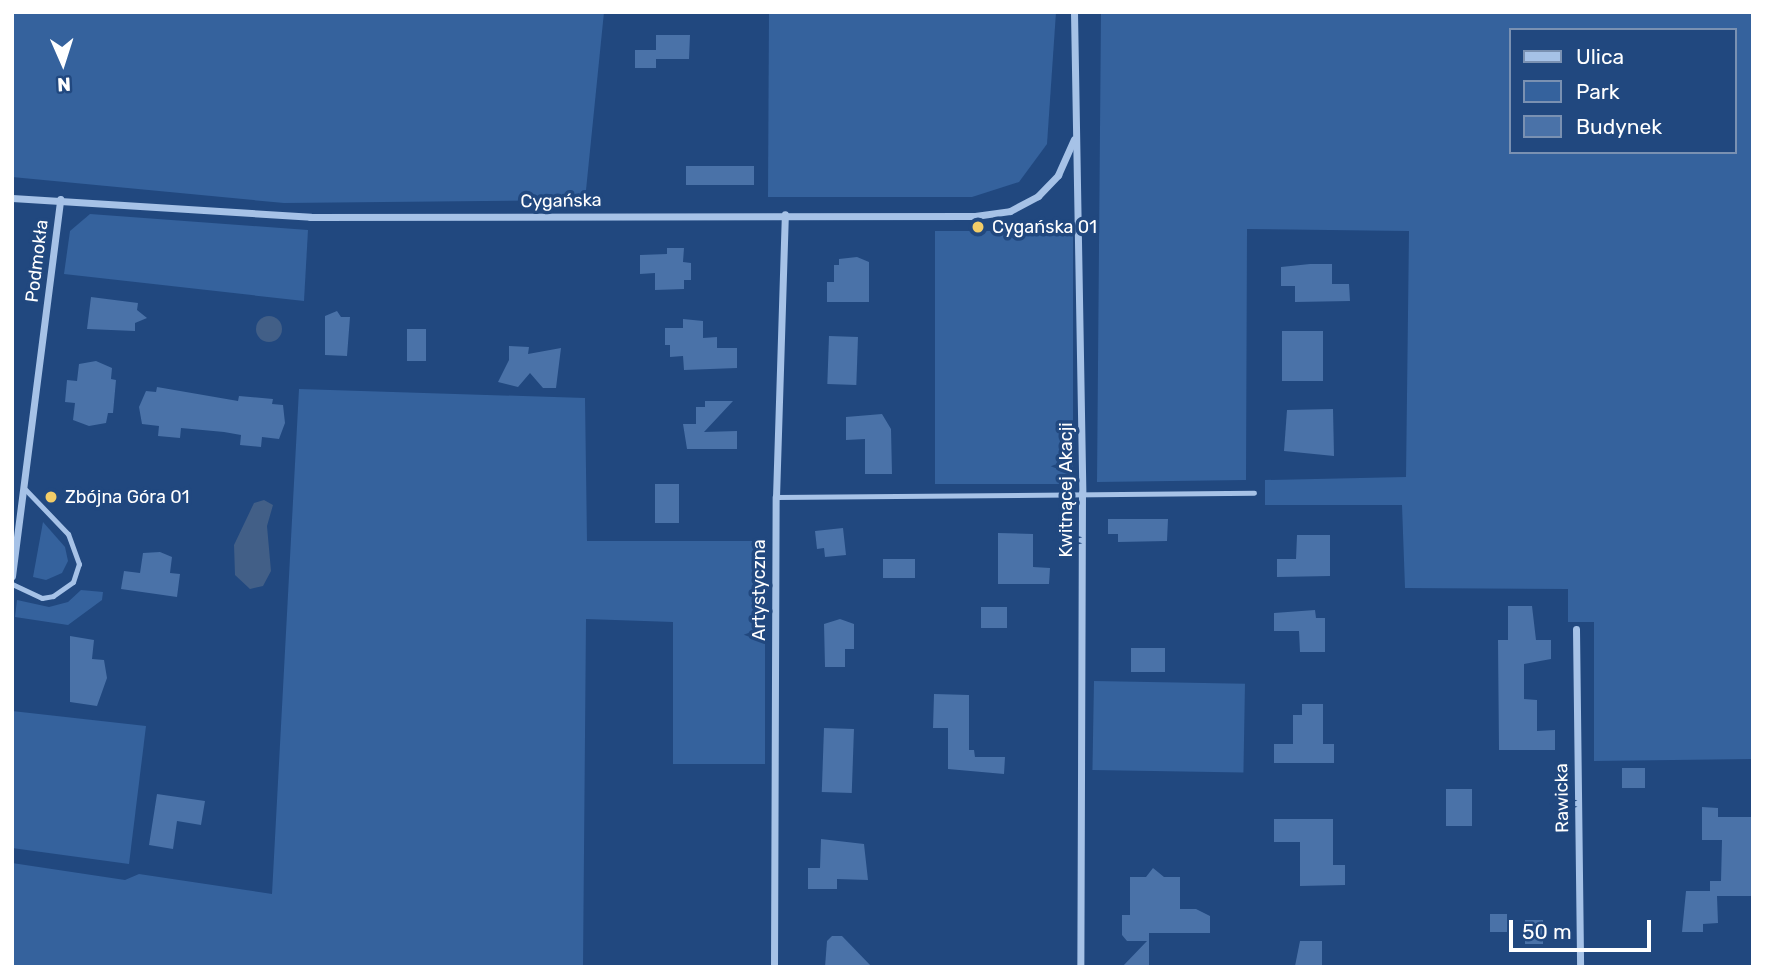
<!DOCTYPE html>
<meta charset="utf-8">
<style>
body{margin:0}
#map{position:relative;width:1765px;height:979px;overflow:hidden;background:#21487f;font-family:Rubik,sans-serif}
div>[style]{position:absolute}
[style*='--x']{left:calc(var(--x)*1px);top:calc(var(--y)*1px);width:calc(var(--w)*1px);rotate:calc(var(--a)*1deg)}
.green>*{inset:0;background:#35629d;transform-origin:0 0}
.water>*{inset:0;background:#425f87}
.round{border-radius:50%}
.building>*{inset:0;background:#4a72a8;transform-origin:0 0}
.service>*{height:5px;margin:-2.5px;padding:0 2.5px;transform-origin:2.5px;border-radius:2.5px;background:#a6c2e7}
.minor>*{height:7px;margin:-3.5px;padding:0 3.5px;transform-origin:3.5px;border-radius:3.5px;background:#a6c2e7}
.dots>*{width:19px;height:19px;translate:-50% -50%;box-sizing:border-box;border:4px solid #21487f;border-radius:50%}
span{translate:-50% -50%;white-space:nowrap;text-align:center;line-height:1.15;-webkit-text-stroke:7px #21487f;paint-order:stroke}
.street-label{font-size:18px;color:#fff}
.poi-label{font-size:18px;color:#fff}
.left{translate:0 -50%;text-align:left}
.frame{position:absolute;inset:0;border:14px solid #fff;pointer-events:none}
.legend{position:absolute;left:1509px;top:28px;width:228px;height:126px;box-sizing:border-box;background:#21487f;border:2px solid #7a91b2;margin:0;padding:9px 12px;list-style:none;font-size:21px;color:#fff}
.legend li{display:flex;align-items:center;gap:14px;height:35px}
.legend b{width:35px;border:2px solid #7a91b2}
.north{position:absolute;left:28px;top:28px;width:70px;height:70px;-webkit-text-stroke:5px #21487f;paint-order:stroke;rotate:177deg;font-size:19px;font-weight:700;line-height:28px;text-align:center;color:#fff}
.north::after{content:'';display:block;margin:auto;width:24px;height:32px;background:#fff;clip-path:polygon(50% 0,100% 100%,50% 72%,0 100%)}
.scale{position:absolute;left:1509px;top:920px;width:142px;height:32px;box-sizing:border-box;border:4px solid #fff;border-top:0;padding-left:9px;font-size:21px;line-height:24px;white-space:nowrap;color:#fff;-webkit-text-stroke:5px #21487f;paint-order:stroke}
</style>
<div id="map">
<div class="green">
<i style="clip-path:polygon(12px 12px,604px 12px,585px 200px,284px 203px,12px 177px)"></i>
<i style="clip-path:polygon(769px 12px,1056px 12px,1047px 144px,1019px 182px,972px 197px,768px 197px)"></i>
<i style="clip-path:polygon(evenodd,1101px 12px,1753px 12px,1753px 822px,1752px 759px,1594px 761px,1594px 622px,1568px 622px,1568px 589px,1405px 588px,1402px 505px,1265px 505px,1265px 480px,1406px 477px,1409px 231px,1247px 229px,1246px 480px,1097px 482px,1101px 12px,1511px 30px,1735px 30px,1735px 152px,1511px 152px,1511px 30px)"></i>
<i style="clip-path:polygon(90px 214px,308px 230px,304px 301px,64px 274px,70px 231px)"></i>
<i style="left:935px;top:231px;width:138px;height:253px"></i>
<i style="clip-path:polygon(299px 389px,585px 398px,587px 541px,765px 541px,765px 764px,673px 764px,673px 622px,586px 619px,583px 967px,12px 967px,12px 863px,125px 880px,139px 874px,272px 894px)"></i>
<i style="clip-path:polygon(43px 522px,65px 547px,68px 561px,62px 573px,46px 580px,33px 577px)"></i>
<i style="clip-path:polygon(81px 590px,103px 592px,102px 600px,68px 625px,15px 617px,17px 600px,49px 607px,68px 602px)"></i>
<i style="left:1094px;top:681px;width:151px;height:89px;rotate:1deg"></i>
<i style="clip-path:polygon(12px 711px,146px 726px,129px 864px,12px 848px)"></i>
</div>
<div class="water">
<i class="round" style="left:256px;top:316px;width:26px;height:26px"></i>
<i style="clip-path:polygon(264px 500px,273px 505px,267px 526px,271px 571px,263px 586px,250px 589px,235px 575px,234px 545px,254px 503px)"></i>
</div>
<div class="building">
<i style="clip-path:polygon(656px 35px,690px 35px,689px 59px,656px 59px,656px 68px,635px 68px,635px 50px,656px 50px)"></i>
<i style="left:754px;top:166px;width:19px;height:68px;rotate:90deg"></i>
<i style="clip-path:polygon(667px 248px,684px 248px,683px 262px,691px 263px,691px 280px,684px 280px,684px 289px,655px 290px,655px 273px,640px 274px,640px 255px,667px 254px)"></i>
<i style="clip-path:polygon(857px 257px,869px 262px,869px 302px,827px 302px,827px 282px,834px 282px,834px 265px,839px 265px,839px 259px)"></i>
<i style="clip-path:polygon(1310px 264px,1332px 264px,1332px 284px,1349px 284px,1350px 301px,1295px 302px,1295px 286px,1281px 286px,1281px 267px)"></i>
<i style="clip-path:polygon(91px 297px,138px 303px,137px 310px,147px 318px,135px 323px,135px 331px,87px 329px)"></i>
<i style="clip-path:polygon(337px 311px,341px 317px,350px 317px,347px 356px,325px 355px,325px 316px)"></i>
<i style="clip-path:polygon(683px 319px,703px 321px,703px 338px,717px 337px,717px 348px,737px 348px,737px 368px,684px 370px,683px 356px,670px 357px,670px 345px,665px 345px,665px 328px,683px 328px)"></i>
<i style="left:407px;top:329px;width:19px;height:32px"></i>
<i style="left:1282px;top:331px;width:41px;height:50px"></i>
<i style="left:829px;top:336px;width:29px;height:48px;rotate:2deg"></i>
<i style="clip-path:polygon(509px 346px,529px 347px,528px 354px,561px 348px,556px 388px,543px 388px,530px 373px,518px 387px,498px 382px,509px 360px)"></i>
<i style="clip-path:polygon(96px 361px,112px 368px,111px 379px,116px 380px,113px 413px,108px 413px,106px 423px,89px 426px,73px 420px,75px 403px,65px 402px,67px 380px,77px 381px,79px 364px)"></i>
<i style="clip-path:polygon(157px 387px,238px 401px,239px 396px,273px 399px,272px 404px,283px 405px,285px 423px,279px 439px,262px 437px,261px 447px,240px 445px,241px 435px,224px 432px,181px 428px,180px 438px,158px 436px,159px 426px,142px 424px,139px 407px,146px 391px,156px 392px)"></i>
<i style="clip-path:polygon(705px 401px,733px 401px,704px 432px,737px 431px,737px 449px,687px 449px,683px 424px,696px 424px,696px 407px,705px 407px)"></i>
<i style="clip-path:polygon(1333px 409px,1334px 456px,1284px 451px,1287px 410px)"></i>
<i style="clip-path:polygon(882px 414px,891px 429px,892px 474px,865px 474px,865px 439px,846px 440px,846px 417px)"></i>
<i style="left:655px;top:484px;width:24px;height:39px"></i>
<i style="clip-path:polygon(1108px 519px,1168px 519px,1167px 541px,1118px 542px,1118px 534px,1108px 534px)"></i>
<i style="clip-path:polygon(843px 528px,846px 555px,825px 557px,824px 548px,817px 549px,815px 531px)"></i>
<i style="clip-path:polygon(998px 533px,1033px 534px,1033px 567px,1050px 568px,1049px 584px,998px 584px)"></i>
<i style="clip-path:polygon(1297px 535px,1330px 535px,1330px 576px,1277px 577px,1277px 559px,1296px 559px)"></i>
<i style="clip-path:polygon(160px 552px,172px 557px,170px 573px,180px 574px,177px 597px,121px 589px,124px 571px,140px 573px,143px 553px)"></i>
<i style="left:883px;top:559px;width:32px;height:19px"></i>
<i style="clip-path:polygon(1508px 606px,1532px 606px,1536px 640px,1551px 640px,1551px 659px,1524px 664px,1524px 699px,1537px 700px,1537px 731px,1555px 730px,1555px 750px,1499px 750px,1498px 640px,1508px 640px)"></i>
<i style="left:981px;top:607px;width:26px;height:21px"></i>
<i style="clip-path:polygon(1315px 610px,1316px 618px,1325px 618px,1325px 652px,1300px 652px,1299px 631px,1274px 631px,1274px 613px)"></i>
<i style="clip-path:polygon(840px 619px,854px 624px,854px 649px,845px 649px,845px 667px,825px 667px,824px 624px)"></i>
<i style="clip-path:polygon(70px 636px,94px 640px,92px 659px,104px 660px,107px 678px,97px 706px,70px 702px)"></i>
<i style="left:1131px;top:648px;width:34px;height:24px"></i>
<i style="clip-path:polygon(934px 694px,969px 695px,969px 750px,974px 750px,975px 757px,1005px 757px,1004px 774px,948px 769px,948px 728px,933px 728px)"></i>
<i style="clip-path:polygon(1302px 704px,1323px 704px,1323px 744px,1334px 744px,1334px 763px,1274px 763px,1274px 744px,1293px 744px,1293px 715px,1302px 715px)"></i>
<i style="left:824px;top:728px;width:30px;height:64px;rotate:2deg"></i>
<i style="left:1622px;top:768px;width:23px;height:20px"></i>
<i style="left:1446px;top:789px;width:26px;height:37px"></i>
<i style="clip-path:polygon(157px 794px,205px 801px,201px 825px,177px 821px,173px 849px,149px 845px)"></i>
<i style="clip-path:polygon(1702px 807px,1718px 808px,1718px 817px,1751px 817px,1751px 896px,1717px 896px,1718px 923px,1703px 924px,1703px 932px,1682px 932px,1686px 891px,1710px 891px,1710px 881px,1721px 881px,1722px 840px,1702px 840px)"></i>
<i style="clip-path:polygon(1274px 819px,1333px 819px,1333px 865px,1345px 865px,1345px 885px,1300px 886px,1300px 842px,1274px 842px)"></i>
<i style="clip-path:polygon(821px 839px,864px 844px,868px 880px,837px 879px,837px 889px,808px 889px,808px 868px,820px 868px)"></i>
<i style="clip-path:polygon(1153px 868px,1164px 877px,1180px 877px,1180px 909px,1196px 909px,1210px 916px,1210px 933px,1149px 933px,1149px 967px,1122px 967px,1147px 941px,1127px 941px,1122px 935px,1122px 915px,1130px 915px,1130px 877px,1146px 877px)"></i>
<i style="left:1490px;top:914px;width:17px;height:18px"></i>
<i style="left:1525px;top:920px;width:18px;height:24px"></i>
<i style="clip-path:polygon(832px 936px,842px 936px,872px 967px,825px 967px,827px 941px)"></i>
<i style="clip-path:polygon(1300px 941px,1322px 941px,1322px 967px,1295px 966px)"></i>
</div>
<div class="service">
<i style="--x:776;--y:497;--w:478;--a:-0.5"></i>
<i style="--x:12;--y:584;--w:33;--a:25"></i>
<i style="--x:42;--y:598;--w:11;--a:-10"></i>
<i style="--x:53;--y:596;--w:24;--a:-35"></i>
<i style="--x:73;--y:582;--w:19;--a:-72"></i>
<i style="--x:79;--y:564;--w:32;--a:-110"></i>
<i style="--x:68;--y:534;--w:62;--a:-133.7"></i>
</div>
<div class="minor">
<i style="--x:1074;--y:12;--w:481;--a:89"></i>
<i style="--x:1082;--y:493;--w:474;--a:90.2"></i>
<i style="--x:12;--y:198;--w:299;--a:3.6"></i>
<i style="--x:310;--y:217;--w:665;--a:-0.09"></i>
<i style="--x:975;--y:216;--w:35;--a:-8"></i>
<i style="--x:1010;--y:211;--w:32;--a:-28"></i>
<i style="--x:1038;--y:196;--w:29;--a:-46"></i>
<i style="--x:1058;--y:175;--w:39;--a:-66"></i>
<i style="--x:12;--y:576;--w:380;--a:-82.7"></i>
<i style="--x:1576;--y:629;--w:338;--a:89.3"></i>
<i style="--x:774;--y:967;--w:470;--a:-89.8"></i>
<i style="--x:776;--y:497;--w:283;--a:-88.2"></i>
</div>
<div class="dots">
<i style="left:978px;top:227px;background:#f3cd68"></i>
<i style="left:51px;top:497px;background:#f3cd68"></i>
</div>
<div class="street-label">
<span style="left:561px;top:201px;rotate:-1deg">Cygańska</span>
<span style="left:37px;top:261px;rotate:-83deg">Podmokła</span>
<span style="left:1066px;top:490px;rotate:-90deg">Kwitnącej Akacji</span>
<span style="left:759px;top:590px;rotate:-90deg">Artystyczna</span>
<span style="left:1562px;top:798px;rotate:-91deg">Rawicka</span>
</div>
<div class="poi-label">
<span class="left" style="left:992px;top:227px">Cygańska 01</span>
<span class="left" style="left:65px;top:497px">Zbójna Góra 01</span>
</div>
<div class="frame"></div>
<ul class="legend">
<li><b style="height:9px;background:#a6c2e7"></b>Ulica</li>
<li><b style="height:19px;background:#35629d"></b>Park</li>
<li><b style="height:19px;background:#4a72a8"></b>Budynek</li>
</ul>
<div class="north">N</div>
<div class="scale">50 m</div>
</div>
